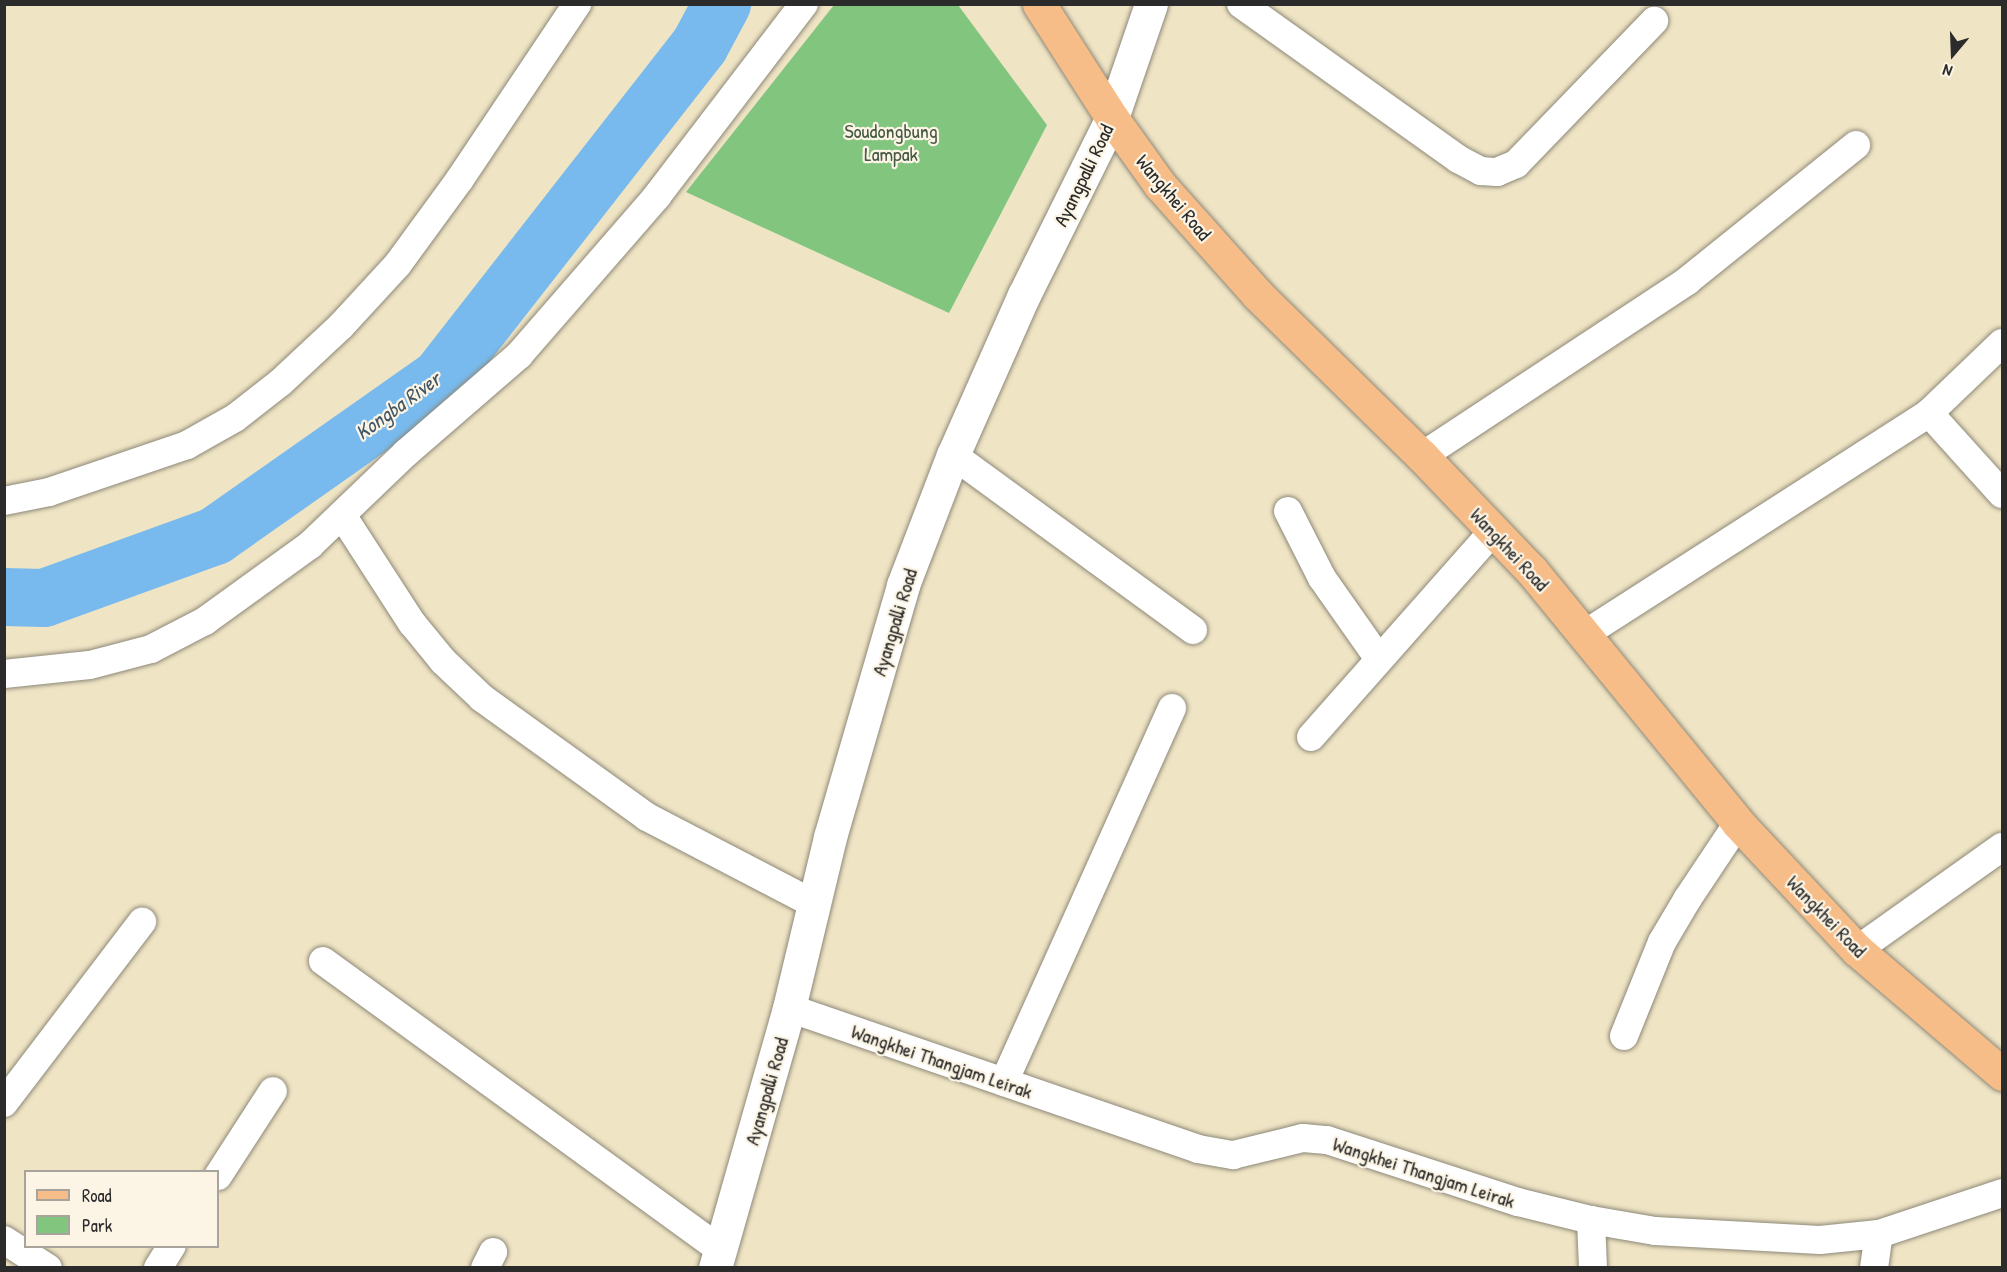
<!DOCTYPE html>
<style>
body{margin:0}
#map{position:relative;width:2007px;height:1272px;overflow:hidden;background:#efe4c4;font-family:"Patrick Hand",sans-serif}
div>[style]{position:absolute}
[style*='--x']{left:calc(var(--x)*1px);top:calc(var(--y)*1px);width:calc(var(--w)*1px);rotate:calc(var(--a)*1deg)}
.green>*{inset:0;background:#81c57f}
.river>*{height:58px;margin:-29px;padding:0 29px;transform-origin:29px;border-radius:29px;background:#78baee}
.roads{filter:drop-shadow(0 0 2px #8d8878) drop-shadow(0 0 2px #8d8878)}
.minor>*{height:28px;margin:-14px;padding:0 14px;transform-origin:14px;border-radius:14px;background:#fff}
.tertiary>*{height:33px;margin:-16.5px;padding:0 16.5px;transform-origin:16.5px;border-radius:16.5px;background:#fff}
.primary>*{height:33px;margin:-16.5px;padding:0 16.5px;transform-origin:16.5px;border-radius:16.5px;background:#f7bd88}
span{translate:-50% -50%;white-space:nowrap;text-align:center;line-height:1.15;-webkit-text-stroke:4.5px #fcf5e5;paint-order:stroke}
.park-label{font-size:20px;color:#455944}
.street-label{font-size:20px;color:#2b2b2b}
.water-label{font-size:21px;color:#425666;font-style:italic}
.frame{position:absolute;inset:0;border:6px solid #2b2b2b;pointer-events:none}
.legend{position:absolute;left:24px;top:1170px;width:195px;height:78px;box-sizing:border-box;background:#fcf5e5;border:2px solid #a8a49b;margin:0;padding:8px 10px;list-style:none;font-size:18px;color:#2b2b2b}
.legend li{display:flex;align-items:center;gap:12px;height:30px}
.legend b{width:30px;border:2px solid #a8a49b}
.north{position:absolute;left:1923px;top:24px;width:60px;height:60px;-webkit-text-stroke:4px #fcf5e5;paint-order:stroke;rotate:199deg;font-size:16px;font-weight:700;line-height:24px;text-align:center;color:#2b2b2b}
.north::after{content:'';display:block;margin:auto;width:21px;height:27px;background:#2b2b2b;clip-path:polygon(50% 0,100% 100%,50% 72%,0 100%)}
</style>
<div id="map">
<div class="green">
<i style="clip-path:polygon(834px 5px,958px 5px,1047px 125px,949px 313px,686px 192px)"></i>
</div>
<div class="river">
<i style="--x:4;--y:597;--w:40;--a:1.4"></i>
<i style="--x:44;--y:598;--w:182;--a:-19.9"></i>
<i style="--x:215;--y:536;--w:275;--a:-35.1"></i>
<i style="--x:440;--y:378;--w:422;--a:-52"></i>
<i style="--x:700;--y:45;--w:47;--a:-61.8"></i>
</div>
<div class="roads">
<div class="minor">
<i style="--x:1241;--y:4;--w:267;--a:35.5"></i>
<i style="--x:1458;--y:159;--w:26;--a:28"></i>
<i style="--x:1481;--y:171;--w:16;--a:4"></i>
<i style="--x:1497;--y:172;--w:21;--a:-23"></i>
<i style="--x:1516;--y:164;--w:199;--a:-46"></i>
<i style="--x:1929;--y:413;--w:109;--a:48"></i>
<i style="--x:953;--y:455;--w:297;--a:36.1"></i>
<i style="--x:1422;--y:456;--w:318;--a:-33.4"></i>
<i style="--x:1687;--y:281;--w:217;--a:-38.8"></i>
<i style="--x:4;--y:501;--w:46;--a:-11.3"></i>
<i style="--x:49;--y:492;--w:146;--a:-18.8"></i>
<i style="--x:187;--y:445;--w:55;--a:-29.4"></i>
<i style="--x:235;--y:418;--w:58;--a:-38"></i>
<i style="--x:281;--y:382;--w:82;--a:-43"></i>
<i style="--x:341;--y:326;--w:84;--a:-47.4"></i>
<i style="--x:398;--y:264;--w:105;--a:-53.9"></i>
<i style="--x:460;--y:179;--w:211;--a:-56.2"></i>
<i style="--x:1288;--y:511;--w:75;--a:63.1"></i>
<i style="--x:1322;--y:578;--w:99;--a:54.9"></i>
<i style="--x:342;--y:515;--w:129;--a:57.1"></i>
<i style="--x:412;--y:623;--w:49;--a:50.8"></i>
<i style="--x:443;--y:661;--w:54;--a:43.5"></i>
<i style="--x:482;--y:698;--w:203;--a:35.8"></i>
<i style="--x:647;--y:817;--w:188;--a:27.5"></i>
<i style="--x:1585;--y:634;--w:409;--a:-32.7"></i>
<i style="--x:1929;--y:413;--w:101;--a:-43.8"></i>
<i style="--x:4;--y:674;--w:86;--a:-6"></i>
<i style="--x:90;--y:665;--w:63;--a:-14.7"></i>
<i style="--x:151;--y:649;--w:61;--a:-27.4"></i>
<i style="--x:205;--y:621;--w:130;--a:-35.9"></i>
<i style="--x:310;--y:545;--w:133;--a:-43.8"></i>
<i style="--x:406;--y:453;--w:150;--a:-40.9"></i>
<i style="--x:519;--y:355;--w:211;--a:-49"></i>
<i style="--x:657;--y:196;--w:242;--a:-52.6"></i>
<i style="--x:1311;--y:737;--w:276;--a:-48.5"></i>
<i style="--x:1857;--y:950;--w:178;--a:-35.4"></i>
<i style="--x:323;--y:961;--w:492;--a:36"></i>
<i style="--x:789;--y:1008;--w:433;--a:19"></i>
<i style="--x:1198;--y:1149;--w:36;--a:10"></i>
<i style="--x:1233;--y:1155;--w:72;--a:-13.7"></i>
<i style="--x:1303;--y:1138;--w:24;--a:5"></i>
<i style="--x:1327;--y:1140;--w:201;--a:18"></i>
<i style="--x:1518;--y:1202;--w:75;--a:13.9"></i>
<i style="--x:1591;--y:1220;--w:65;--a:9.8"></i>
<i style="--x:1655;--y:1231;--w:165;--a:3.1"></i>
<i style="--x:1820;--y:1240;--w:59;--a:-5.8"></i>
<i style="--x:1879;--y:1234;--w:130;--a:-18.4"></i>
<i style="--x:1624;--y:1036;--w:101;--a:-68"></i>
<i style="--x:1662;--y:942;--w:51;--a:-59.4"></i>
<i style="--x:1688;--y:898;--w:90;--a:-56.3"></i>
<i style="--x:1004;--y:1082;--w:410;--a:-65.8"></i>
<i style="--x:4;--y:1103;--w:228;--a:-52.7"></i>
<i style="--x:218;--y:1176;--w:101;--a:-57.1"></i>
<i style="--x:1591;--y:1220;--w:48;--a:87.6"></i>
<i style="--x:4;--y:1240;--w:52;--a:32.5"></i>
<i style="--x:158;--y:1268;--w:26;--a:-58"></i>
<i style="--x:485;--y:1268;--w:18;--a:-63"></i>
<i style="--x:1874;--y:1268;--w:34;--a:-82"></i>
</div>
<div class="tertiary">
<i style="--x:715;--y:1268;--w:270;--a:-74.1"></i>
<i style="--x:789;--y:1008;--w:176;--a:-76.5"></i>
<i style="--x:830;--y:837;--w:262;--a:-73.8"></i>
<i style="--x:903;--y:585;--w:139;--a:-69"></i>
<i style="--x:953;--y:455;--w:175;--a:-66.1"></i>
<i style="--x:1024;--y:295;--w:198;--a:-63.6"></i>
<i style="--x:1112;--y:118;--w:120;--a:-71.1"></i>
</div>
<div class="primary">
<i style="--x:1039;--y:4;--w:135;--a:57.4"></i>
<i style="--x:1112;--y:118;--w:82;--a:54.4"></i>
<i style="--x:1160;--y:185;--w:146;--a:48.3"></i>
<i style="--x:1257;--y:294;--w:231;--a:44.5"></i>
<i style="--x:1422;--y:456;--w:159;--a:46.3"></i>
<i style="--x:1532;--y:571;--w:325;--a:50.7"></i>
<i style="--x:1738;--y:823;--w:174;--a:46.9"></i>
<i style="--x:1857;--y:950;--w:191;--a:40.5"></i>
</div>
</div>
<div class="park-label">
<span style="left:891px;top:142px">Soudongbung<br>Lampak</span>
</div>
<div class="street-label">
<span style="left:1083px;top:175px;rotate:-64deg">Ayangpalli Road</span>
<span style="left:1174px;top:197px;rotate:50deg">Wangkhei Road</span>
<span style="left:1510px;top:549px;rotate:47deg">Wangkhei Road</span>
<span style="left:894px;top:622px;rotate:-73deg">Ayangpalli Road</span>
<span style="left:1827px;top:916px;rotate:46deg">Wangkhei Road</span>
<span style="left:942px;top:1061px;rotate:19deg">Wangkhei Thangjam Leirak</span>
<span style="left:766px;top:1091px;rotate:-74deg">Ayangpalli Road</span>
<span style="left:1424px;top:1172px;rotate:18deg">Wangkhei Thangjam Leirak</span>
</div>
<div class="water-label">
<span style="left:398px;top:406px;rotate:-36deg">Kongba River</span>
</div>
<div class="frame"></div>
<ul class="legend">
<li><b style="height:8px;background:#f7bd88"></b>Road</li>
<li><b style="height:16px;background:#81c57f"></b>Park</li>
</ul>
<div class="north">N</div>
</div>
